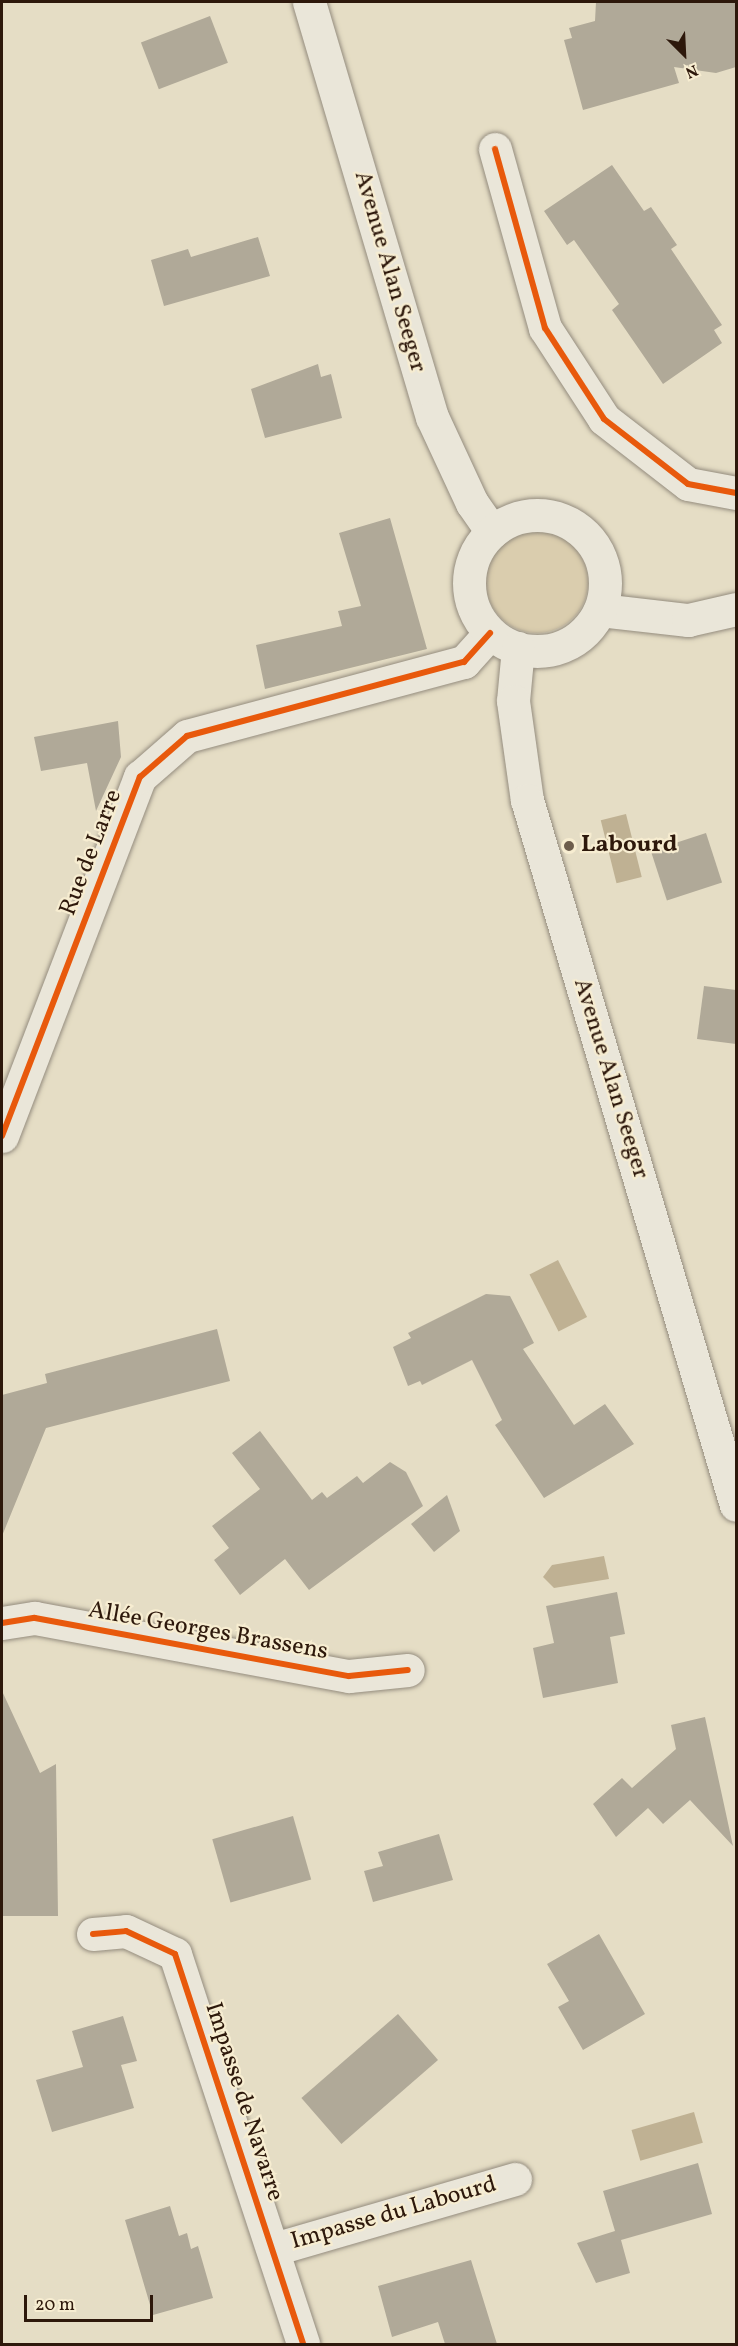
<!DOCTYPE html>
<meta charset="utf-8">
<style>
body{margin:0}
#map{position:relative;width:738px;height:2346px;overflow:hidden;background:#e5ddc5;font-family:Vollkorn,serif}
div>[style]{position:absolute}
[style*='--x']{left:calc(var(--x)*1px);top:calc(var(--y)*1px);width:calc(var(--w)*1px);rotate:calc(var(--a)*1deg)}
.green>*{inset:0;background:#dacdae}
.round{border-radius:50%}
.water>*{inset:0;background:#bfb193;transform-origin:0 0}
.building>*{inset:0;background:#b0a998;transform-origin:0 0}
.roads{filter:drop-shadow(0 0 2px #948c7e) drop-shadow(0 0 2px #948c7e)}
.minor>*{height:33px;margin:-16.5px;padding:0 16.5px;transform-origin:16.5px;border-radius:16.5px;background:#eae6d9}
.secondary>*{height:33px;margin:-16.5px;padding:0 16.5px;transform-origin:16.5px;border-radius:16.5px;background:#eae6d9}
.secondary>.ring{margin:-16.5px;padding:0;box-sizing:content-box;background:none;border:33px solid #eae6d9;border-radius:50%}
.cycleway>*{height:6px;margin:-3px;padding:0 3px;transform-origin:3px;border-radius:3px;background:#e8590c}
.dots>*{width:16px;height:16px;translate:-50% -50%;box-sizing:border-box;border:3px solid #f7edd1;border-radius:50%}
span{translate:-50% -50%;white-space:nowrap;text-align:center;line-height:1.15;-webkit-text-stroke:4.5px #f7edd1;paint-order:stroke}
.street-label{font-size:24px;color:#2d180b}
.poi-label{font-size:24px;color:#2d180b;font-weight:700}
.left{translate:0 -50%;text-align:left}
.frame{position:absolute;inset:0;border:3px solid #2d180b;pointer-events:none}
.north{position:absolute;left:654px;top:24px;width:60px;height:60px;-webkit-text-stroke:4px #f7edd1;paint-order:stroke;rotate:156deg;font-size:16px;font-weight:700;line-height:24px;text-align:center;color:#2d180b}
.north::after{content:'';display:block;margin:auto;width:21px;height:27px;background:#2d180b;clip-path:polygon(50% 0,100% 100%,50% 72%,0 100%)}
.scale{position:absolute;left:24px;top:2295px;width:129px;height:27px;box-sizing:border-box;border:3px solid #2d180b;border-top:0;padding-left:8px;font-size:18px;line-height:21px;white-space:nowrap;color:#2d180b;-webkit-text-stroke:4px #f7edd1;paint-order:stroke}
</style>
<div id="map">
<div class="green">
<i class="round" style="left:486px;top:531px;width:102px;height:102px"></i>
</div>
<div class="water">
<i style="left:626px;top:814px;width:65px;height:26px;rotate:76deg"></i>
<i style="left:558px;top:1260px;width:64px;height:32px;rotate:63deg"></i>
<i style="clip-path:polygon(604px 1556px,609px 1579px,554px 1588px,543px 1577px,552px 1565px)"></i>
<i style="left:694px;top:2112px;width:32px;height:65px;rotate:74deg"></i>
</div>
<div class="building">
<i style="clip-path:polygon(596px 2px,736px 2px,736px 67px,716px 73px,674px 67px,679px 83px,583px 110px,564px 40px,572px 38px,569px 28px,595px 21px)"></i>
<i style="left:210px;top:16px;width:50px;height:74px;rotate:69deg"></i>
<i style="clip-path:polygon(612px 165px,644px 211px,651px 207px,677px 245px,671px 249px,722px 325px,714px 330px,722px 343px,663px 384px,612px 310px,619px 304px,574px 240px,567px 245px,544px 211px)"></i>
<i style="clip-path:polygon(258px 237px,270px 276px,164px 306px,151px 260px,188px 249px,191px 257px)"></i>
<i style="clip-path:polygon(318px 364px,321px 377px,331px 374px,342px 418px,265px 438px,251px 389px)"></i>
<i style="clip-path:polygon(390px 518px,427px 649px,265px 689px,256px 645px,342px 626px,338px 611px,361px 606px,339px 533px)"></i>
<i style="clip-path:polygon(118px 721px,121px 757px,96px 811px,87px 763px,41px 771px,34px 737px)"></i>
<i style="left:706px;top:833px;width:52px;height:58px;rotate:72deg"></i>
<i style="clip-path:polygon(704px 986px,736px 990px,736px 1044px,697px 1039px)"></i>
<i style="clip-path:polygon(486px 1294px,510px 1296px,534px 1343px,523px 1349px,574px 1425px,605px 1404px,634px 1444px,544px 1498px,495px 1425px,502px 1420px,472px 1360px,422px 1385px,420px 1381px,408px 1386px,393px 1347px,411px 1338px,408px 1333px)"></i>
<i style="clip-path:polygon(217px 1329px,230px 1381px,46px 1428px,2px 1536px,2px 1395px,47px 1383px,45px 1374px)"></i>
<i style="clip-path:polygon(260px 1431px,312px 1500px,322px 1492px,327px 1498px,357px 1476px,363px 1483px,390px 1462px,406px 1472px,423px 1506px,309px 1590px,285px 1559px,240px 1595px,214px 1560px,229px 1548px,212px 1526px,260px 1489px,232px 1453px)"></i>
<i style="clip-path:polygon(447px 1495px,460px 1531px,434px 1552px,411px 1524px)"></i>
<i style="clip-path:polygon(617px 1592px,625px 1634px,610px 1637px,618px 1683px,543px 1698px,533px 1648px,554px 1643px,546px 1606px)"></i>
<i style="clip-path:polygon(2px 1691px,40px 1773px,56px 1764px,58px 1916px,2px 1916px)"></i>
<i style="clip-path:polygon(705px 1717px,733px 1846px,690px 1800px,663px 1824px,648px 1808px,616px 1837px,593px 1804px,622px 1778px,632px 1788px,676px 1749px,671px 1725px)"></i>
<i style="left:293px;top:1816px;width:66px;height:84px;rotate:74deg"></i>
<i style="clip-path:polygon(439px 1834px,453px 1880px,373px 1902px,364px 1871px,383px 1866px,378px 1852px)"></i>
<i style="clip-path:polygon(599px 1934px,645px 2014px,583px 2050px,558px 2007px,569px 2001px,547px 1964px)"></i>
<i style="left:398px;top:2014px;width:61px;height:128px;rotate:49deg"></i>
<i style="clip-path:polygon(123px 2016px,137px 2061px,121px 2065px,134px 2108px,52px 2132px,36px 2080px,83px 2067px,72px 2031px)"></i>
<i style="clip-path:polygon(698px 2163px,712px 2214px,621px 2240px,630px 2273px,596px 2283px,577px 2243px,615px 2231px,603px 2191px)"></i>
<i style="clip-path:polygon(170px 2206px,179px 2236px,187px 2233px,191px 2249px,198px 2246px,213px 2298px,153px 2315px,125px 2220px)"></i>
<i style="clip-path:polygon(471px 2260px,497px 2344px,445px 2344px,438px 2322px,392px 2337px,378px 2286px)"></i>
</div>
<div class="roads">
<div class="minor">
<i style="--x:495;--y:149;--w:186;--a:74.4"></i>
<i style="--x:545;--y:328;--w:108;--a:57"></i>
<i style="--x:604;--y:419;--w:106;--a:37.7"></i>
<i style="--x:688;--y:484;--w:49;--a:10.6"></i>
<i style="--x:600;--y:610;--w:89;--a:6.5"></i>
<i style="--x:688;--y:620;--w:49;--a:-12.9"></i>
<i style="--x:2;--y:1136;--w:385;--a:-69"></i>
<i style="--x:140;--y:777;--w:62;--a:-41.1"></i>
<i style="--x:187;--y:736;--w:287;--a:-15"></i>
<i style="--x:464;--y:662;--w:39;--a:-48"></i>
<i style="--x:2;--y:1623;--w:33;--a:-9"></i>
<i style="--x:35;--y:1618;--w:319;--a:10.5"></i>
<i style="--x:349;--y:1676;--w:59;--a:-5.8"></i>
<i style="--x:93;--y:1934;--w:33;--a:-5"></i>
<i style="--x:126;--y:1931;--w:54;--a:25.1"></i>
<i style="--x:175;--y:1954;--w:410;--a:71.8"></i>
<i style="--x:274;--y:2249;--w:251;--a:-16.2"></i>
</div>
<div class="secondary">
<i style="--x:309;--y:2;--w:433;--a:73.5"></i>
<i style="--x:432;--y:417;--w:95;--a:65.1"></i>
<i style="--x:472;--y:503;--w:35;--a:55"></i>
<i class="ring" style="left:469px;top:515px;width:103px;height:103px"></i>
<i style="--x:518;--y:648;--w:53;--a:95.4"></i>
<i style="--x:513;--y:701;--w:100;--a:82"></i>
<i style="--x:527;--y:800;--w:735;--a:73.49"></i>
</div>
</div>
<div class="cycleway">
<i style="--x:495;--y:149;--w:186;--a:74.4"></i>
<i style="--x:545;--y:328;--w:108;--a:57"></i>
<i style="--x:604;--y:419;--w:106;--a:37.7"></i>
<i style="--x:688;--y:484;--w:49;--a:10.6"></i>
<i style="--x:2;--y:1136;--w:385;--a:-69"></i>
<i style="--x:140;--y:777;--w:62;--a:-41.1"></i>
<i style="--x:187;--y:736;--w:287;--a:-15"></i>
<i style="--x:464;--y:662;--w:39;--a:-48"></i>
<i style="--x:2;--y:1623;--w:33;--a:-9"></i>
<i style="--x:35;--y:1618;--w:319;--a:10.5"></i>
<i style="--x:349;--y:1676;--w:59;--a:-5.8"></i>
<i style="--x:93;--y:1934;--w:33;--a:-5"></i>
<i style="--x:126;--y:1931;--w:54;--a:25.1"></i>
<i style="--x:175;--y:1954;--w:410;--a:71.8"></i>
</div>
<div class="dots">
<i style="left:569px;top:846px;background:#6d5d4c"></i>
</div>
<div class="street-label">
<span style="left:389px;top:272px;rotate:74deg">Avenue Alan Seeger</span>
<span style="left:92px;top:853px;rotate:-69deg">Rue de Larre</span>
<span style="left:610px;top:1079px;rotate:73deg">Avenue Alan Seeger</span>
<span style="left:208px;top:1632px;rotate:10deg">Allée Georges Brassens</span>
<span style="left:243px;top:2102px;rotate:72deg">Impasse de Navarre</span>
<span style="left:394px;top:2214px;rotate:-16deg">Impasse du Labourd</span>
</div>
<div class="poi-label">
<span class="left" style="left:581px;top:846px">Labourd</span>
</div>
<div class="frame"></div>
<div class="north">N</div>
<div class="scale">20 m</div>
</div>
